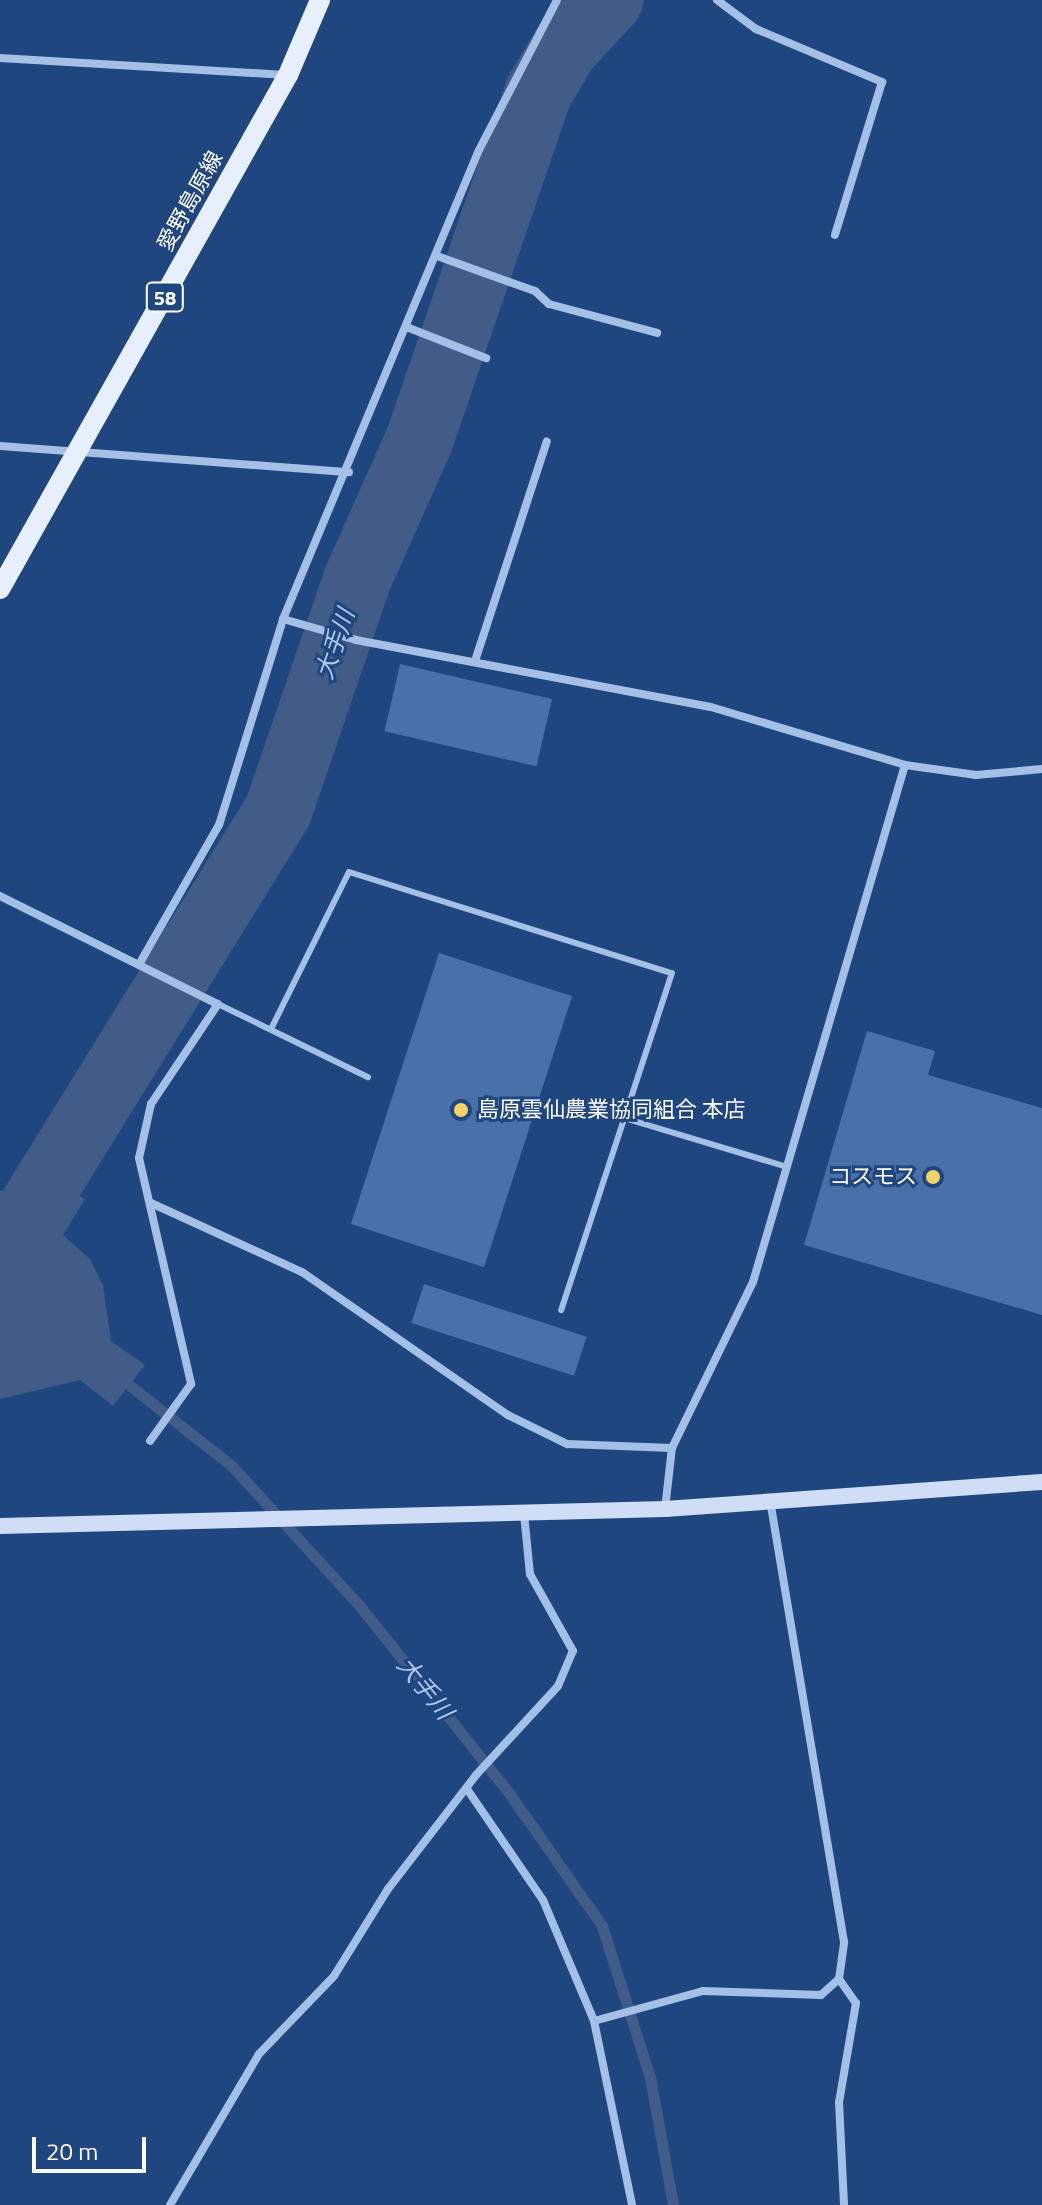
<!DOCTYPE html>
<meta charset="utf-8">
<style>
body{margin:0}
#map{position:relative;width:1042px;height:2205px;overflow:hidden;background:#20467f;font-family:"Titillium Web","Noto Sans JP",sans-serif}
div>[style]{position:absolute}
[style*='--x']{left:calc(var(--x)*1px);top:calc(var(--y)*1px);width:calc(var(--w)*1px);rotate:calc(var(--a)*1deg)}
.water>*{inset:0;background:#415d87}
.stream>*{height:11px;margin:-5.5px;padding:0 5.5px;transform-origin:5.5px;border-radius:5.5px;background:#415d87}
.river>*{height:68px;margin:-34px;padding:0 34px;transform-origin:34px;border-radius:34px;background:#415d87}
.building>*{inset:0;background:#4970a9;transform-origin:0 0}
.lane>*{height:6px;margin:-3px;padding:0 3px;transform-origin:3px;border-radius:3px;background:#a5c0e7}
.street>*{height:8px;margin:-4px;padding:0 4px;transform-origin:4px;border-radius:4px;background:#a5c0e7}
.secondary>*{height:16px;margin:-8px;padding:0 8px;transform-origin:8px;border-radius:8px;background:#cfdef6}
.primary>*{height:20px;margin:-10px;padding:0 10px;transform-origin:10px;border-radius:10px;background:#e7effd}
.dots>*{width:22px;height:22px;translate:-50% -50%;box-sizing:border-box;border:4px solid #20467f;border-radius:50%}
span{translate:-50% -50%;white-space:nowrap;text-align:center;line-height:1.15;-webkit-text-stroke:6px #20467f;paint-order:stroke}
.shield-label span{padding:2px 6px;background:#20467f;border:2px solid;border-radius:6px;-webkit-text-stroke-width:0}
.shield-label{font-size:20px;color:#fff;font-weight:700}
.street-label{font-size:22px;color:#fff}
.poi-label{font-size:22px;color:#fff}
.left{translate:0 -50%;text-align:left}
.right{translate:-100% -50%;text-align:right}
.water-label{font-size:24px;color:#b0caef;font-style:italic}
.scale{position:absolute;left:32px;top:2137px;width:114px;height:36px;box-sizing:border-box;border:4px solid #fff;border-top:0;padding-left:10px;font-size:24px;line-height:28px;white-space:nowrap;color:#fff;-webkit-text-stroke:6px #20467f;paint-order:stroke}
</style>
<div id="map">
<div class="water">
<i style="clip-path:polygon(27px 1166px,85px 1199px,63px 1235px,90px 1259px,103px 1285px,111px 1341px,145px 1365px,113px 1406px,80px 1380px,0 1399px,0 1191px,15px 1188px)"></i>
</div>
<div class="stream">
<i style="--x:119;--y:1377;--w:142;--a:38.2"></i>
<i style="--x:231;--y:1465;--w:190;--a:47.6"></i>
<i style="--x:359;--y:1605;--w:241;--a:51.4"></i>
<i style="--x:509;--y:1793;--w:162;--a:55"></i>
<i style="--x:602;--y:1926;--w:158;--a:72.4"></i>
<i style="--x:650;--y:2077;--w:130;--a:79.8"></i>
</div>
<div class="river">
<i style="--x:0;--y:1260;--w:528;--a:-58.24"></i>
<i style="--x:278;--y:811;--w:244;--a:-71.1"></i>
<i style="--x:357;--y:580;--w:152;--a:-66"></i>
<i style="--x:419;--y:441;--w:368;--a:-71.1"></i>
<i style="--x:538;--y:93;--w:51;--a:-59.4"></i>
<i style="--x:564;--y:49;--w:67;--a:-47.4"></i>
</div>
<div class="building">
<i style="left:400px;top:664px;width:156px;height:69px;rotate:13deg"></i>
<i style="left:439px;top:953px;width:140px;height:285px;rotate:18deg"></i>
<i style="clip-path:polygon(867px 1031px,935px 1051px,928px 1075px,1042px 1108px,1042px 1315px,804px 1245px)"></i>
<i style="left:424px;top:1284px;width:171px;height:41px;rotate:18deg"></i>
</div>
<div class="lane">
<i style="--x:218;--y:1004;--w:167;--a:26"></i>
<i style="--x:271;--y:1029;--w:175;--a:-63.6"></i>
<i style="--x:349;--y:872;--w:338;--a:17.4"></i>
<i style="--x:672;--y:973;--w:355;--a:108.2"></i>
<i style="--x:624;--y:1118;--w:170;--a:16.7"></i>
</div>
<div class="street">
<i style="--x:717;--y:0;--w:49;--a:36.6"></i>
<i style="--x:756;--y:29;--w:137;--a:22.8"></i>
<i style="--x:882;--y:82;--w:160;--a:107.1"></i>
<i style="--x:0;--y:58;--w:289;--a:3.4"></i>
<i style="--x:437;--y:256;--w:104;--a:19.7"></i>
<i style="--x:535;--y:291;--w:19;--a:43"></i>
<i style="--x:549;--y:304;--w:112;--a:15"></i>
<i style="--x:409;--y:328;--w:83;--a:21.3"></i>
<i style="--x:0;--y:446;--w:350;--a:4.3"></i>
<i style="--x:283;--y:619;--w:76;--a:16"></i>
<i style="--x:356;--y:640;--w:361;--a:10.7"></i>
<i style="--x:711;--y:707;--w:202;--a:16.6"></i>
<i style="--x:905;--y:765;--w:72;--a:8"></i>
<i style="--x:976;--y:775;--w:66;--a:-5.2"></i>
<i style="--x:475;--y:661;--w:231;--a:-71.9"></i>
<i style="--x:0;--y:896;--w:243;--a:26.4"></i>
<i style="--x:218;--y:1004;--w:120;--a:123.8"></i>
<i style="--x:151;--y:1104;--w:55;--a:102.5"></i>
<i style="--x:139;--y:1158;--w:232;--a:77"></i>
<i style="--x:191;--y:1384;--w:70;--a:125.7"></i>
<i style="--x:141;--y:961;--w:157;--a:-60.2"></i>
<i style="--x:219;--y:825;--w:216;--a:-72.7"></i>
<i style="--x:283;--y:619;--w:508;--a:-67.32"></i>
<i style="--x:479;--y:150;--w:169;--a:-62.5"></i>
<i style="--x:151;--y:1203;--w:166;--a:24.6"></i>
<i style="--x:302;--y:1272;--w:251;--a:34.8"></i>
<i style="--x:508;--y:1415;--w:66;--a:26.2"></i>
<i style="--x:567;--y:1444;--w:105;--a:2.2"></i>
<i style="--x:665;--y:1509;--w:61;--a:-83.5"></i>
<i style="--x:672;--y:1448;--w:185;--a:-64"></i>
<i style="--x:753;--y:1282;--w:539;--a:-73.62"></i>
<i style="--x:467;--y:1789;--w:135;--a:55.6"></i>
<i style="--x:543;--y:1900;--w:131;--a:67.1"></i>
<i style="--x:594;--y:2021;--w:188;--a:78.3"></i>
<i style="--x:839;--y:1979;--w:29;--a:55"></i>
<i style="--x:856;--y:2003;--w:100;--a:99.7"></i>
<i style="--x:839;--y:2102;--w:103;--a:87.2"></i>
<i style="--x:594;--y:2021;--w:113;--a:-15.4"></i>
<i style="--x:703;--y:1991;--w:118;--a:1.9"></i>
<i style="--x:821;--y:1995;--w:24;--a:-42"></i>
<i style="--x:839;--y:1979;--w:37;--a:-82"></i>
<i style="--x:844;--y:1942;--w:446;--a:-99.5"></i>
<i style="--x:170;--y:2205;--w:175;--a:-59.5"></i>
<i style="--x:259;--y:2054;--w:108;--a:-46.1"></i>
<i style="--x:334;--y:1976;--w:102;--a:-58.2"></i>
<i style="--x:388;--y:1889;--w:144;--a:-52.3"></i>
<i style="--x:476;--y:1775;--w:121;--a:-47.3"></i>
<i style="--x:558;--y:1686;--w:38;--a:-67"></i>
<i style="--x:573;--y:1651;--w:88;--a:-119.2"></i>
<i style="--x:530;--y:1574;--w:60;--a:-95.7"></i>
</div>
<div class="secondary">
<i style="--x:0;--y:1526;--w:665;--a:-1.46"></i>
<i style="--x:665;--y:1509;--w:378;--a:-4.1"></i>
</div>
<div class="primary">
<i style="--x:0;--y:589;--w:589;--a:-60.74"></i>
<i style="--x:288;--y:75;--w:82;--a:-66.9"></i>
</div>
<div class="dots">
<i style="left:461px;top:1110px;background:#f5d166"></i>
<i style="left:933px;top:1177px;background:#f5d166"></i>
</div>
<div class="shield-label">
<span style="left:165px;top:297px">58</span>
</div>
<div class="street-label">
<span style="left:190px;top:201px;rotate:-61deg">愛野島原線</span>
</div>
<div class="poi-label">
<span class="left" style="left:477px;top:1110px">島原雲仙農業協同組合 本店</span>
<span class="right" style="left:917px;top:1177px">コスモス</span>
</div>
<div class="water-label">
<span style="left:335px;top:644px;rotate:-71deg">大手川</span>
<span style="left:425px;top:1688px;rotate:51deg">大手川</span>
</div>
<div class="scale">20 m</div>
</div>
